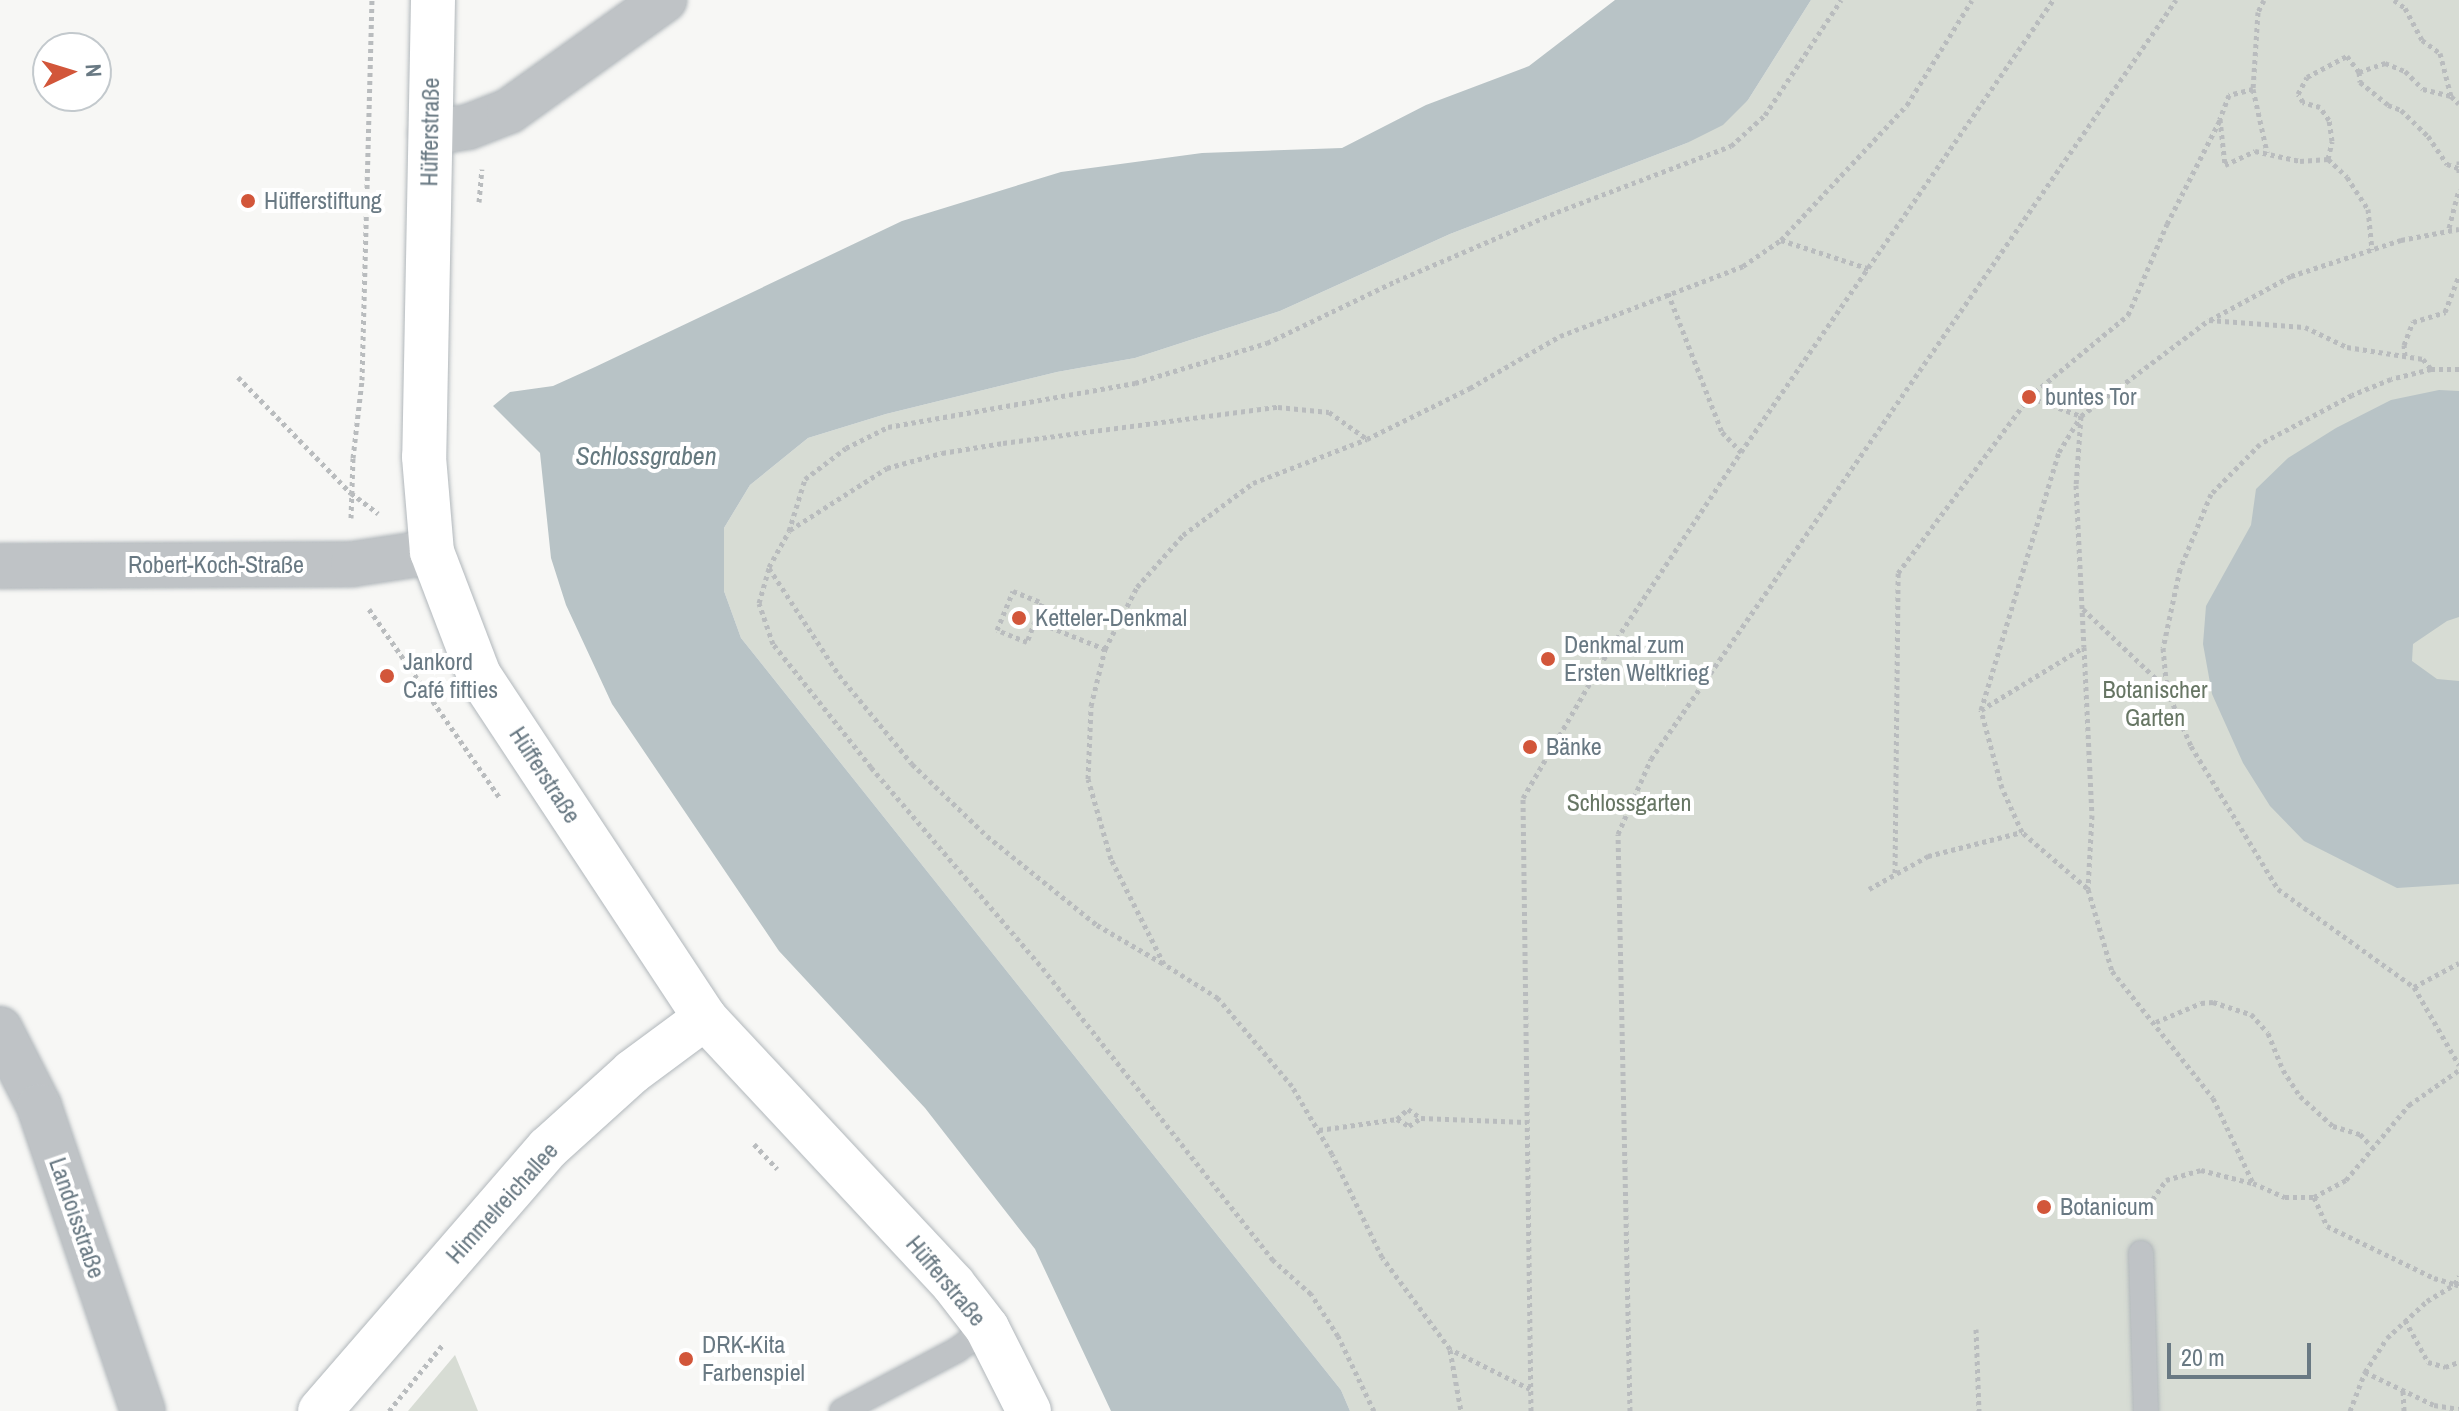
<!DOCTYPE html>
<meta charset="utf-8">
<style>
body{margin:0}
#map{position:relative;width:2459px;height:1411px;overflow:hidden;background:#f7f7f5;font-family:"Archivo Narrow",sans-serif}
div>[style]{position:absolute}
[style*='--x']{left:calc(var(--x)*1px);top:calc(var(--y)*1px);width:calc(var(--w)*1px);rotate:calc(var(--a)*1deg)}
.green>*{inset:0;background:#d7dcd4}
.water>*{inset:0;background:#b8c3c6}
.path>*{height:5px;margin-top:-2.5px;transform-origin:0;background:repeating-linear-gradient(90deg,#b9bcbe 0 4px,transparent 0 8px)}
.roads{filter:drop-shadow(0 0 2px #b1b7bb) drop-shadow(0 0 2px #b1b7bb)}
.lane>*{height:24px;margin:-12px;padding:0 12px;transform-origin:12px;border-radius:12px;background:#bfc3c6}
.street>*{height:44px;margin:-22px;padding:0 22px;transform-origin:22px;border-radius:22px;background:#bfc3c6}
.secondary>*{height:44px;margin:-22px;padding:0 22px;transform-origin:22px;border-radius:22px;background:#fff}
.dots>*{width:22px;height:22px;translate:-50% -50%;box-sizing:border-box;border:4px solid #fff;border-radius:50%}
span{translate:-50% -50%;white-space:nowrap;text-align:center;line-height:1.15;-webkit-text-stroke:8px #fff;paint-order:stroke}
.street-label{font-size:24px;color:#697983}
.poi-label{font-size:24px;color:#697983}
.left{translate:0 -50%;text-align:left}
.park-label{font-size:24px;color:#677664}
.water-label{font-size:26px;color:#65797f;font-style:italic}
.north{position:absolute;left:32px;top:32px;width:80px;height:80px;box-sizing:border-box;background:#fff;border:2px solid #c3c9cd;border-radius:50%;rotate:86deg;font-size:22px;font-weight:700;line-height:32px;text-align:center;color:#697983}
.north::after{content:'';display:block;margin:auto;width:28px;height:36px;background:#d2563a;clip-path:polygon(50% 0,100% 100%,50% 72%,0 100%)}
.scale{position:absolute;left:2167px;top:1343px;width:144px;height:36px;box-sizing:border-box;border:4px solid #697983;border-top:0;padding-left:10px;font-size:24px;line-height:28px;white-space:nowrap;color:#697983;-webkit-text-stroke:6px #fff;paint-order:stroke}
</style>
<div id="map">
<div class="green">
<i style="clip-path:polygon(1811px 0,2459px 0,2459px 1411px,1350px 1411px,1341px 1390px,741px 638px,724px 591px,724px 528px,750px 485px,808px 438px,886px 414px,1057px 372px,1135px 358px,1280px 311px,1450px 234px,1687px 143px,1748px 100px)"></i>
<i style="clip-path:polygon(455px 1355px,478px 1411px,408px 1411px)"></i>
</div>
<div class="water">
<i style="clip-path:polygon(1615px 0,1811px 0,1748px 100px,1723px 125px,1687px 143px,1450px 234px,1280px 311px,1135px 358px,1057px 372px,886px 414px,808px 438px,750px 485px,724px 528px,724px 591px,741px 638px,1341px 1390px,1350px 1411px,1111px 1411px,1035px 1249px,925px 1108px,779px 951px,612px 704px,566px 605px,551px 558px,540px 453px,493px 406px,510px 392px,553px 386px,595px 367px,902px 221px,1061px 172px,1202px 153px,1342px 148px,1426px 105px,1529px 66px)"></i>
<i style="clip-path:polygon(2439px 390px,2459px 391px,2459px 617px,2447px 621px,2413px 644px,2412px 661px,2437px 679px,2459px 681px,2459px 884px,2397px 888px,2304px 841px,2270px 806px,2243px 763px,2212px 694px,2203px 644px,2206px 606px,2251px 525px,2256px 489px,2288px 458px,2336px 428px,2391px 400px)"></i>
</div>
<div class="path">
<i style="--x:2264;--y:0;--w:13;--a:117"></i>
<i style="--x:2258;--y:12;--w:77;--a:93.7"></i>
<i style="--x:2253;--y:89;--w:25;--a:166"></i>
<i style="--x:2229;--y:95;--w:26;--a:111"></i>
<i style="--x:2220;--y:119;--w:46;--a:83.8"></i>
<i style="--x:2225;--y:165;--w:33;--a:-25"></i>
<i style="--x:2255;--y:151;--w:46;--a:12.5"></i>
<i style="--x:2300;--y:161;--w:28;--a:-4"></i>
<i style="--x:2328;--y:159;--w:26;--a:43"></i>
<i style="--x:2347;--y:177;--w:38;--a:57"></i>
<i style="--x:2368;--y:209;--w:41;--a:84.4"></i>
<i style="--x:2394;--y:0;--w:14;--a:36"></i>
<i style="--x:2405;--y:8;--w:36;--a:62"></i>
<i style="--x:2422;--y:40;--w:22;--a:36"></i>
<i style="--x:2440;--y:53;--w:44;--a:75.7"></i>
<i style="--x:2359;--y:72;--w:28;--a:-19"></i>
<i style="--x:2385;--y:63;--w:22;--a:22"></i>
<i style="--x:2405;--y:71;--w:25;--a:45"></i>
<i style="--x:2423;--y:89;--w:29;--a:14"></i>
<i style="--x:2451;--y:96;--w:11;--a:45"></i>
<i style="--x:2253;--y:89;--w:65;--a:77.5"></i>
<i style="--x:2328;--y:159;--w:18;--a:-77"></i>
<i style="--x:2332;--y:141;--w:21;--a:-98"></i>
<i style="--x:2329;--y:120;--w:16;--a:-125"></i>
<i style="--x:2320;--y:107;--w:18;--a:-164"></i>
<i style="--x:2303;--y:102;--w:9;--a:-122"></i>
<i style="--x:2298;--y:94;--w:19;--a:-62"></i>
<i style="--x:2307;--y:77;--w:45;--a:-27.7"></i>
<i style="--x:2347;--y:56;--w:20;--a:53"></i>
<i style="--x:2359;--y:72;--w:10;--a:84"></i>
<i style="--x:2360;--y:82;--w:36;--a:39"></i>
<i style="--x:2388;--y:105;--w:14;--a:21"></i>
<i style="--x:2401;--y:110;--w:37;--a:44"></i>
<i style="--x:2428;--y:136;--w:34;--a:56"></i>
<i style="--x:2447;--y:164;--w:12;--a:20"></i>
<i style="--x:2459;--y:161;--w:13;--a:90"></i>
<i style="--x:479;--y:202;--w:33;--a:-85"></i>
<i style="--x:2449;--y:228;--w:40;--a:-75.6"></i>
<i style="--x:1781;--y:240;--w:94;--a:18"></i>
<i style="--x:1668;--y:293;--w:149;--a:68.8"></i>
<i style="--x:1722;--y:432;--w:28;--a:46"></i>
<i style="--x:2210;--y:320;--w:92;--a:-28.5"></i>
<i style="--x:2291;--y:276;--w:116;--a:-18.1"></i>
<i style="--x:2401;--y:240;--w:59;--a:-10.7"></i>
<i style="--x:2405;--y:356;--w:11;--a:-95"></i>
<i style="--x:2404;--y:345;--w:25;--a:-69"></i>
<i style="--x:2413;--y:322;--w:34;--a:-17"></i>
<i style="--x:2445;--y:312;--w:39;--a:-69"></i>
<i style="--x:2459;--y:369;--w:28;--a:180"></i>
<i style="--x:2431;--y:369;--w:41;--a:166"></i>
<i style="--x:2391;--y:379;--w:42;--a:157.7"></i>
<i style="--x:2352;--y:395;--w:104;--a:152"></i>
<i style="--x:2260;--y:444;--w:70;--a:134.4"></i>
<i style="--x:2211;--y:494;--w:81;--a:112.5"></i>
<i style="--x:2180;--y:569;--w:81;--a:102.1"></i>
<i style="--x:2163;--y:648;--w:42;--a:84.6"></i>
<i style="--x:2167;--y:690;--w:61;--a:66.8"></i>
<i style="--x:2191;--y:746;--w:167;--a:58.7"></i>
<i style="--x:2278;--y:889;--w:168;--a:35.8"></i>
<i style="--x:2414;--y:987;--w:90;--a:60"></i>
<i style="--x:238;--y:377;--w:162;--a:45.8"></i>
<i style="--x:351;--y:493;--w:34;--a:37"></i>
<i style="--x:2029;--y:397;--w:129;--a:-39.6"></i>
<i style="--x:2128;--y:315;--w:99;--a:-66.8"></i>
<i style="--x:2167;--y:224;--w:117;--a:-63"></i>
<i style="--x:351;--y:518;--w:60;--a:-88.1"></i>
<i style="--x:353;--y:458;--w:79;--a:-83.4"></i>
<i style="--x:362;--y:380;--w:380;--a:-88.5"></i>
<i style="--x:790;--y:530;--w:115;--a:-32.6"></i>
<i style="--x:887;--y:468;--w:57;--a:-15.3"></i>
<i style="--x:942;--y:453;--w:62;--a:-9.3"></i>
<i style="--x:1003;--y:443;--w:277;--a:-7.5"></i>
<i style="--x:1278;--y:407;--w:51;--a:5.6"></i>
<i style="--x:1329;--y:412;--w:47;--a:35.4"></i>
<i style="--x:769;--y:568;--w:128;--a:56.8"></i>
<i style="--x:839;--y:675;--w:115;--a:50.6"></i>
<i style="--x:912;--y:764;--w:104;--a:43.8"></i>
<i style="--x:987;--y:836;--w:141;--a:39"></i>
<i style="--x:1097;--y:925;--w:78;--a:30.2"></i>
<i style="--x:369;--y:609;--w:230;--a:55.3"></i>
<i style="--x:2083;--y:609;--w:116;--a:43.6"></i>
<i style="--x:1035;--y:621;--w:22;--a:111"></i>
<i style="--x:1027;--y:642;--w:32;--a:-158"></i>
<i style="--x:997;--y:630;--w:42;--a:-67.7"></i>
<i style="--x:1013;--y:591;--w:31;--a:22"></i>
<i style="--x:1042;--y:603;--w:19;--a:111"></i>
<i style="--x:1035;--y:621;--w:75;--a:21.8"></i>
<i style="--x:1981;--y:710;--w:121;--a:-31.5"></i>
<i style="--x:2084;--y:647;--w:168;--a:87.3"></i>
<i style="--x:2092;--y:815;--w:74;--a:93.1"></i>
<i style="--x:2088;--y:889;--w:85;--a:73.7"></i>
<i style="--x:2112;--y:971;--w:162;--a:51.5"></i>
<i style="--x:2213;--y:1098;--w:94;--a:64.8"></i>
<i style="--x:2253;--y:1183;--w:35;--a:24"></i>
<i style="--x:2285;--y:1197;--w:29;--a:0"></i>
<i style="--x:2314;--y:1197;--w:36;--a:-28"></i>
<i style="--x:2346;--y:1180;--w:98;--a:-50"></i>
<i style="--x:2409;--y:1105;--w:61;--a:-35"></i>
<i style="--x:1895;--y:873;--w:300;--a:-89.4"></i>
<i style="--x:1898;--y:573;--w:219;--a:-53.3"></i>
<i style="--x:2029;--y:397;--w:55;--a:20.1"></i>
<i style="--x:2081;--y:416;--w:69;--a:94.1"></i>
<i style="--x:2076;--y:485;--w:162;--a:87.2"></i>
<i style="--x:2087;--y:888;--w:86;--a:-139.3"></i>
<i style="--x:2022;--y:832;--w:48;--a:-114.4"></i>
<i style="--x:2002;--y:788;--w:81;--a:-105.1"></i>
<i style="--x:1981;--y:710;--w:270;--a:-73.2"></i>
<i style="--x:2059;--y:452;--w:42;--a:-58.6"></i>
<i style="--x:2081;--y:416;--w:160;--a:-36.9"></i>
<i style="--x:2209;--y:320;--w:96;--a:4.2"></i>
<i style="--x:2305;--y:327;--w:47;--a:25.5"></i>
<i style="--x:2347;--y:347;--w:77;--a:9"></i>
<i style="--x:2423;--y:359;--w:13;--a:51"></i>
<i style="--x:1869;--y:889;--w:68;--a:-29.2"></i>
<i style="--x:1928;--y:856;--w:97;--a:-14.3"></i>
<i style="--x:2414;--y:987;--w:51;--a:-28.1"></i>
<i style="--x:2156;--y:1022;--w:49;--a:-22.9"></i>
<i style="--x:2201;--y:1003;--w:12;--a:-5"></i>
<i style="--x:2213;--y:1002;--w:40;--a:18"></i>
<i style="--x:2251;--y:1014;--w:25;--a:48"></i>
<i style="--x:2268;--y:1033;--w:40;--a:68"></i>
<i style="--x:2283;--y:1070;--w:31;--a:57"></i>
<i style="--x:2300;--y:1096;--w:45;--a:42.3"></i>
<i style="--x:2333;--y:1126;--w:28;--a:17"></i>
<i style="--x:2360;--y:1134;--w:19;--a:47"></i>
<i style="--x:1397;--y:1119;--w:15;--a:-42"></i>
<i style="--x:1408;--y:1109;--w:16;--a:35"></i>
<i style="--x:1319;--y:1130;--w:79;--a:-8"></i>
<i style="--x:1397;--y:1119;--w:14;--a:30"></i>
<i style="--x:1409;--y:1126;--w:14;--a:-34"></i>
<i style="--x:1421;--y:1118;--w:106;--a:2.2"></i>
<i style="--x:754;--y:1144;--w:34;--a:47"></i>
<i style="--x:2314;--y:1197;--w:32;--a:66"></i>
<i style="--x:2327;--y:1226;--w:119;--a:25.9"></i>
<i style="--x:2434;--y:1278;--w:22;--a:16"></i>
<i style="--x:2455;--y:1284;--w:9;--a:-63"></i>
<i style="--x:2145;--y:1219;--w:13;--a:-77"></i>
<i style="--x:2148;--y:1206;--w:32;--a:-55"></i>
<i style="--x:2166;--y:1180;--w:36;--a:-16"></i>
<i style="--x:2201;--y:1170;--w:53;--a:14.3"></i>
<i style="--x:2405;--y:1320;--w:48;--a:61.3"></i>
<i style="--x:2428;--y:1362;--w:18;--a:16"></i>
<i style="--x:2445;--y:1367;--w:15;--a:-20"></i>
<i style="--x:1976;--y:1329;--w:82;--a:87.9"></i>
<i style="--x:1450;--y:1350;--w:62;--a:79.8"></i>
<i style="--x:2365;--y:1372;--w:76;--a:25.6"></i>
<i style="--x:2434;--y:1405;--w:25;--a:9"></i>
<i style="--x:1530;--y:1389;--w:89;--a:-153.4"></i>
<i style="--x:1450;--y:1349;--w:114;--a:-126.5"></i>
<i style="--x:1382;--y:1257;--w:114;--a:-115.9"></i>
<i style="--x:1332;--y:1154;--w:79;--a:-120.5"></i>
<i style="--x:1292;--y:1086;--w:115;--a:-130.1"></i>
<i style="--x:1218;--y:998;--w:64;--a:-147.8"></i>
<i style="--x:1164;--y:964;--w:118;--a:-116.8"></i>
<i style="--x:1111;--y:859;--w:83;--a:-106"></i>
<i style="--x:1088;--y:779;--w:73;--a:-87.6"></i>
<i style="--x:1091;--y:706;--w:59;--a:-76.2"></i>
<i style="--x:1105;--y:649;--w:70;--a:-62.7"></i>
<i style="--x:1137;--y:587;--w:69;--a:-48.5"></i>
<i style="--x:1183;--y:535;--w:87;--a:-36.6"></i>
<i style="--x:1253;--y:483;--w:122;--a:-21.1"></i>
<i style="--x:1367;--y:439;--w:115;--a:-26.3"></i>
<i style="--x:1470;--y:388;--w:104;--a:-30"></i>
<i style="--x:1560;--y:336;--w:196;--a:-20.9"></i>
<i style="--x:1743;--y:266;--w:46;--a:-34.4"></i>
<i style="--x:1781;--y:240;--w:185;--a:-47"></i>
<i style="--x:1907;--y:105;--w:123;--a:-58.2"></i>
<i style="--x:2403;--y:1391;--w:20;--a:87"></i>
<i style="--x:389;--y:1411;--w:87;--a:-51"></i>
<i style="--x:1374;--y:1411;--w:83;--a:-115.6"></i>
<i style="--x:1338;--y:1336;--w:50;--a:-122.7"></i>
<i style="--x:1311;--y:1294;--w:51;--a:-138.2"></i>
<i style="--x:1273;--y:1260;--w:368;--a:-128.3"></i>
<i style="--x:1045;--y:971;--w:268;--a:-130.5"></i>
<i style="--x:871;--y:767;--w:157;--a:-128.5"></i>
<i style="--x:773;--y:644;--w:43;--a:-108.9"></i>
<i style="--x:759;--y:603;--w:37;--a:-74"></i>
<i style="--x:769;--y:567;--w:41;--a:-60.9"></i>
<i style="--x:789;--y:531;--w:54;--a:-72.9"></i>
<i style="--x:805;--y:479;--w:51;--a:-37.1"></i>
<i style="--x:846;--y:448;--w:47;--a:-26.6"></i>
<i style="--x:888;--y:427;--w:251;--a:-10.1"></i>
<i style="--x:1135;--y:383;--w:138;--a:-16.9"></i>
<i style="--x:1267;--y:343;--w:143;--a:-25.7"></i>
<i style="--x:1396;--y:281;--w:175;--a:-23.2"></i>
<i style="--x:1557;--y:212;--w:186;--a:-20.8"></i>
<i style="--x:1731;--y:146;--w:46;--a:-42.4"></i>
<i style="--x:1765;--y:115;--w:138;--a:-56.5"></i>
<i style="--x:1531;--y:1411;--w:613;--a:-90.75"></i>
<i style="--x:1523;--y:798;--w:169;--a:-59.8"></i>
<i style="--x:1608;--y:652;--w:240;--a:-56.4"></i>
<i style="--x:1741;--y:452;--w:549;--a:-55.38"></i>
<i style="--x:1630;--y:1411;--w:577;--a:-91.19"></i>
<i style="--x:1618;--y:834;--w:82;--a:-66.3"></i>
<i style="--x:1651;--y:759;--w:923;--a:-55.33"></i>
<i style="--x:2350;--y:1411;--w:42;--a:-69"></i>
<i style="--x:2365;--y:1372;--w:40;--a:-57.1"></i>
<i style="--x:2387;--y:1338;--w:54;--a:-42.8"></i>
<i style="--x:2427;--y:1301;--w:33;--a:-31"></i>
<i style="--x:2455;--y:1284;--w:4;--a:27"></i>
</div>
<div class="roads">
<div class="lane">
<i style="--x:2141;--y:1253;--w:158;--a:88.2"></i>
<i style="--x:842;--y:1411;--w:130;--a:-27.9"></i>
<i style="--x:957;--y:1350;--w:37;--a:-36"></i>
</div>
<div class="street">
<i style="--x:430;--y:133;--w:38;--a:-9"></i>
<i style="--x:468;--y:127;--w:44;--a:-21.3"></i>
<i style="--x:509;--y:111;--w:191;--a:-35.6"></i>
<i style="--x:0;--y:566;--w:353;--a:-0.3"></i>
<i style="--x:353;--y:564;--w:80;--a:-8.6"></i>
<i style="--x:0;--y:1029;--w:86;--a:63.1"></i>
<i style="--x:39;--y:1106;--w:322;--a:71.2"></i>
</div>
<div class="secondary">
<i style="--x:433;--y:0;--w:457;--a:91.1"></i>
<i style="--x:424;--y:457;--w:95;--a:85.2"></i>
<i style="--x:432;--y:552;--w:132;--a:69.1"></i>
<i style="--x:479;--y:675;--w:411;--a:56.6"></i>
<i style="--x:705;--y:1018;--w:364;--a:47"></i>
<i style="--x:953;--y:1284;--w:56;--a:52.3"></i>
<i style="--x:987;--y:1328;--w:93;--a:63.2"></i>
<i style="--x:320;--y:1411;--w:348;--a:-49.1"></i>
<i style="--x:548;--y:1148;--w:113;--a:-42.1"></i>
<i style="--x:632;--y:1072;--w:91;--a:-36.5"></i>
</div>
</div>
<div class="dots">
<i style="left:248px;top:201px;background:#d2563a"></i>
<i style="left:2029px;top:397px;background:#d2563a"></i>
<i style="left:1019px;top:618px;background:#d2563a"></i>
<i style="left:1548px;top:659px;background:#d2563a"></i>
<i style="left:387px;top:676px;background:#d2563a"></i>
<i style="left:1530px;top:747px;background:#d2563a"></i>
<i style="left:2044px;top:1207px;background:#d2563a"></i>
<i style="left:686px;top:1359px;background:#d2563a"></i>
</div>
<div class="street-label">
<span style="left:430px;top:132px;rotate:-89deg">Hüfferstraße</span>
<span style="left:216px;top:565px">Robert-Koch-Straße</span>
<span style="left:545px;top:775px;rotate:57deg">Hüfferstraße</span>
<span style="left:502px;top:1203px;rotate:-48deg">Himmelreichallee</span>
<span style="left:77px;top:1218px;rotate:71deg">Landoisstraße</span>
<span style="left:946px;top:1281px;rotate:50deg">Hüfferstraße</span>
</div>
<div class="poi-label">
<span class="left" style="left:264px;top:201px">Hüfferstiftung</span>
<span class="left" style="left:2045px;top:397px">buntes Tor</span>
<span class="left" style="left:1035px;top:618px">Ketteler-Denkmal</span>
<span class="left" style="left:1564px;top:659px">Denkmal zum<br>Ersten Weltkrieg</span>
<span class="left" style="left:403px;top:676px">Jankord<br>Café fifties</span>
<span class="left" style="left:1546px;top:747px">Bänke</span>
<span class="left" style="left:2060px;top:1207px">Botanicum</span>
<span class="left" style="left:702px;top:1359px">DRK-Kita<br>Farbenspiel</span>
</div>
<div class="park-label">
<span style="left:2155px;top:704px">Botanischer<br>Garten</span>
<span style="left:1629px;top:803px">Schlossgarten</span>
</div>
<div class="water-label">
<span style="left:646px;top:456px">Schlossgraben</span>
</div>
<div class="north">N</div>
<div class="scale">20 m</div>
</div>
